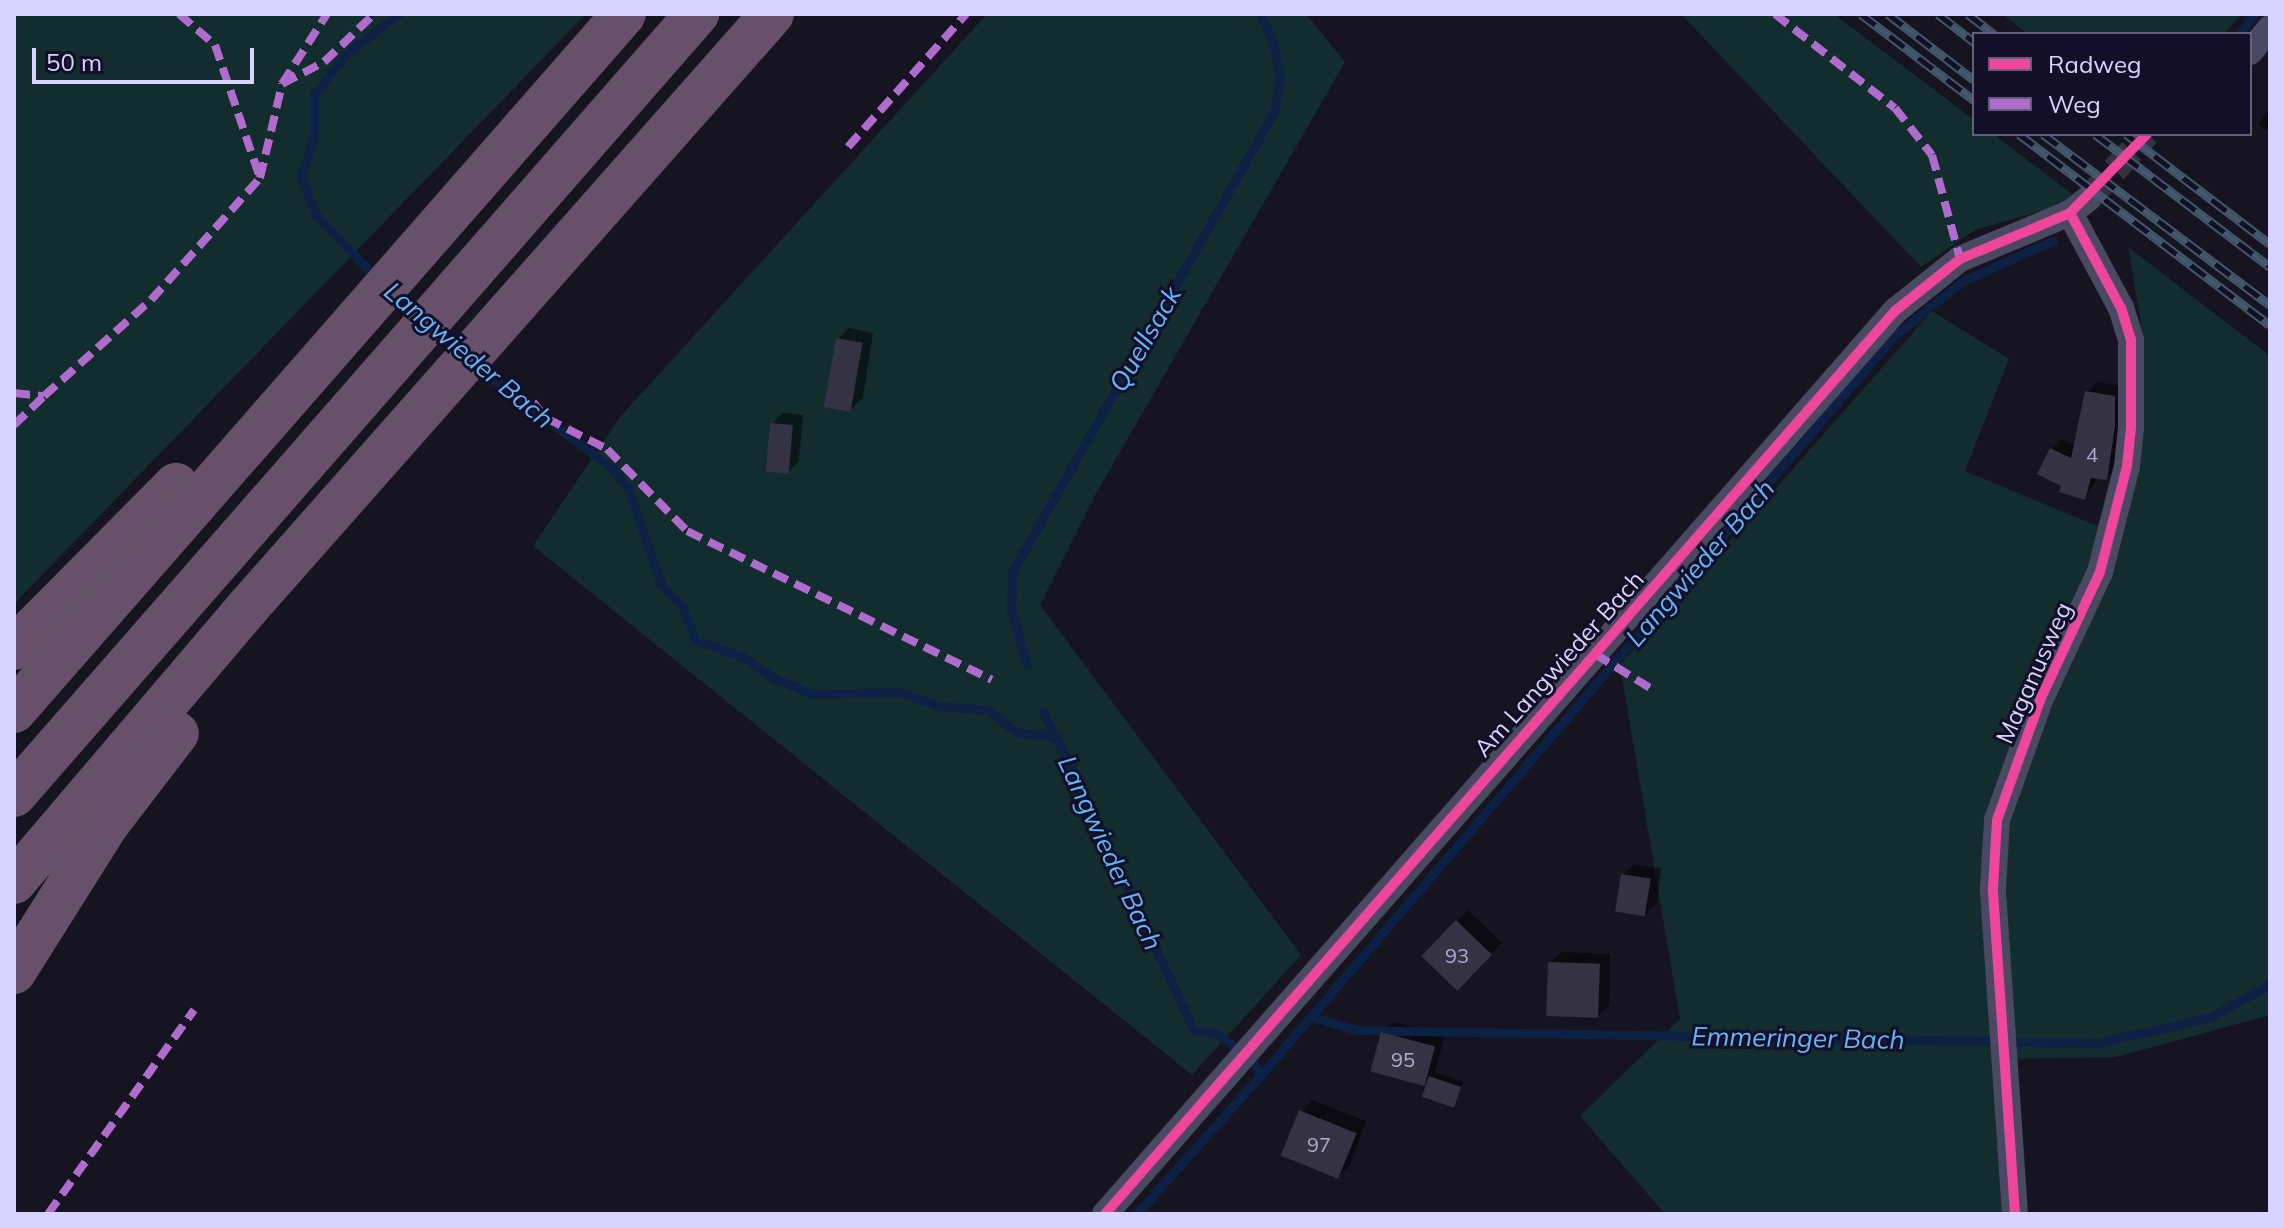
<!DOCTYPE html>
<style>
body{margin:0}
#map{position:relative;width:2284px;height:1228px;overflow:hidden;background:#161421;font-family:Mulish,sans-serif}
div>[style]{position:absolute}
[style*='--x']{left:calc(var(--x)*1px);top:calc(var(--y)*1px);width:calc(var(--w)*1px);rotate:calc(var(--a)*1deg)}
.green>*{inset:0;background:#132c2d}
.shadow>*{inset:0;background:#0007;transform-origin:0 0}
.stream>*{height:9px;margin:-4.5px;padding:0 4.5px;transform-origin:4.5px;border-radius:4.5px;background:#0d2144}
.building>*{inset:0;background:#343243;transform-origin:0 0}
.street-tunnel>*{height:26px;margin-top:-13px;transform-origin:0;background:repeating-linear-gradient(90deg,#333142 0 26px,transparent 0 39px)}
.street>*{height:26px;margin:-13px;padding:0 13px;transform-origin:13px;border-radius:13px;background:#4a4962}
.highway>*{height:44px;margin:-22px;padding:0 22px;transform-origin:22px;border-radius:22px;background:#67516a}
.rail>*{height:9px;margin-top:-4.5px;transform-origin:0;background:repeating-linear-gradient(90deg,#130f26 0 18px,#43596b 0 36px);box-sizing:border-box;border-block:2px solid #43596b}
.quiet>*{height:8px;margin-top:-4px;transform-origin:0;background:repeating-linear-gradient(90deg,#b06ccc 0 16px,transparent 0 24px)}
.cycleway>*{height:10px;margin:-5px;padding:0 5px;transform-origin:5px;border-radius:5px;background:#ed469a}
span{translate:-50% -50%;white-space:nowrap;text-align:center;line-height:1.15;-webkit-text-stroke:6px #130f26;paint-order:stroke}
.number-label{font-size:20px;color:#b0acd0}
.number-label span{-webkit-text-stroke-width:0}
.street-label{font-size:24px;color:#d9d4ff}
.water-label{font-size:26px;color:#62b6ff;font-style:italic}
.frame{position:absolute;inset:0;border:16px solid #d9d4ff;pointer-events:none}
.legend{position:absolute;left:1972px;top:32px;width:280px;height:104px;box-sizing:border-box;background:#130f26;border:2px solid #625e7d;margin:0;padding:10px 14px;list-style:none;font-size:24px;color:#d9d4ff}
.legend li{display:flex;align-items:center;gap:16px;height:40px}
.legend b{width:40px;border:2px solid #625e7d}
.scale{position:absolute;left:32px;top:48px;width:222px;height:36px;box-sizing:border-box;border:4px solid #d9d4ff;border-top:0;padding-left:10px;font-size:24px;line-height:28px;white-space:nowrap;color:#d9d4ff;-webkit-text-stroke:6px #130f26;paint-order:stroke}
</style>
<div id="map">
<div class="green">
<i style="clip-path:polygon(14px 14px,586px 14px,14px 604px)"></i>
<i style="clip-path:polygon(987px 14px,1306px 14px,1345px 62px,1094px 497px,1040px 605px,1301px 955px,1192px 1075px,533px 546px,620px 417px)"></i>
<i style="clip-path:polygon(1681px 14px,1834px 14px,1974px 120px,1974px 134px,1993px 134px,2072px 194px,2062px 205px,1975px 230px,1921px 267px)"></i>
<i style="clip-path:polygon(2002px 14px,2242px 14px,2224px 34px,2028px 34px)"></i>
<i style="clip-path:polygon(2128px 247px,2270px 356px,2270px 1015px,2116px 1057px,2007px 1059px,1999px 857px,2007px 804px,2141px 427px,2140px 317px)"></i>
<i style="clip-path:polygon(1932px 311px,2009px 359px,1965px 471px,2102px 528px,2102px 543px,2003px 771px,2011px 1214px,1665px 1214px,1580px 1116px,1680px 1019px,1620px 665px)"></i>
</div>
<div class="shadow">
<i style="clip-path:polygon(2270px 107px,2270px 133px,2258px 124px)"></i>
<i style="clip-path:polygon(849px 328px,873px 333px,863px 397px,852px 409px,838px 339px)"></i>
<i style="clip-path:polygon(2097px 382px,2124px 386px,2116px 468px,2106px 478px,2098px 477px,2085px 498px,2063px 485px,2052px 449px,2062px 439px,2076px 446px,2087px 392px)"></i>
<i style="clip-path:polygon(783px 413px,803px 415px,799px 461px,788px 472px,772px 424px)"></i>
<i style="clip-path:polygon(1634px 864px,1661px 868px,1657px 903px,1646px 914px,1623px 875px)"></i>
<i style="left:1468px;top:910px;width:47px;height:64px;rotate:44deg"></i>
<i style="clip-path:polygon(1561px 952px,1610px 954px,1609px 1005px,1598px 1016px,1550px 963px)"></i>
<i style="clip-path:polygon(1394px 1022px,1445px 1035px,1435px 1072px,1464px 1082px,1453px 1105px,1424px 1096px,1431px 1076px,1423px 1084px,1383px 1033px)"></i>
<i style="clip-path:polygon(1312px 1100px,1366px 1121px,1350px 1165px,1339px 1176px,1301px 1112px)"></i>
</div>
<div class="stream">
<i style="--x:2240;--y:34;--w:24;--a:-55"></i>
<i style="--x:377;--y:279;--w:88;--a:-133.6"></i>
<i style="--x:316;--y:215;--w:41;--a:-111.5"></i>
<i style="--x:301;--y:177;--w:43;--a:-72.4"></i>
<i style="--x:314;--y:136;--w:41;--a:-90"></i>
<i style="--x:314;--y:95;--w:52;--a:-52"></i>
<i style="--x:346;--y:54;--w:66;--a:-37.6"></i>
<i style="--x:394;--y:294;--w:33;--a:41"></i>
<i style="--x:475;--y:366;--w:172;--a:36.7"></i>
<i style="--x:613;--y:469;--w:24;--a:52"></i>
<i style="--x:628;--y:488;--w:102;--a:71.2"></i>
<i style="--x:661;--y:585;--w:29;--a:44"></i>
<i style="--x:682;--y:605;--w:37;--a:70"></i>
<i style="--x:695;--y:640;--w:51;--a:19.5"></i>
<i style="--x:743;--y:657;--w:37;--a:35"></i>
<i style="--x:773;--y:678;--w:43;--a:21.8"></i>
<i style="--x:813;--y:694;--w:86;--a:-1.3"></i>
<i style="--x:899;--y:692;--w:42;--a:19.3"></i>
<i style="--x:939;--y:706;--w:48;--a:4.8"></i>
<i style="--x:987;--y:710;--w:36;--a:37"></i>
<i style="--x:1016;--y:732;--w:40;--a:7.1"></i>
<i style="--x:1056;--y:737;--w:324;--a:64.8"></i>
<i style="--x:1194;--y:1030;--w:24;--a:9"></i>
<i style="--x:1218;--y:1034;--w:50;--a:40.1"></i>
<i style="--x:1256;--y:1066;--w:11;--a:68"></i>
<i style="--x:1260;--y:1076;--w:186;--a:131.9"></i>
<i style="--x:1027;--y:665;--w:58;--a:-105.9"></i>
<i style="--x:1011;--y:609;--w:37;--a:-88"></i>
<i style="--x:1012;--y:572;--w:529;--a:-60.34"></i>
<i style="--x:1274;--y:112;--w:35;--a:-80"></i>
<i style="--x:1280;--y:78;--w:34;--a:-100"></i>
<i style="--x:1274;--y:45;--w:34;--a:-114"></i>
<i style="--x:1043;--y:712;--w:28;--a:63"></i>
<i style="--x:1315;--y:1018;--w:44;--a:15.9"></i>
<i style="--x:1357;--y:1030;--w:740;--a:1.01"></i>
<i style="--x:2097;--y:1043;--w:117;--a:-12.8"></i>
<i style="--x:2211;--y:1017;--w:68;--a:-29.2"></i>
<i style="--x:1260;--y:1076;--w:974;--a:-49.41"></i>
<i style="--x:1894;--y:336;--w:88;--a:-38.6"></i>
<i style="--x:1963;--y:281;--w:98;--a:-24.2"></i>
</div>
<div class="building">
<i style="left:836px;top:338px;width:27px;height:70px;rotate:10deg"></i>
<i style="clip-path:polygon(2085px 391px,2115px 396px,2115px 426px,2107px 480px,2091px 478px,2085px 500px,2059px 492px,2061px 486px,2037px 474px,2050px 448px,2071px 458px)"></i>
<i style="left:770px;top:423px;width:23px;height:49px;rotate:5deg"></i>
<i style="left:1621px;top:874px;width:30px;height:38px;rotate:9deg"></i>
<i style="left:1456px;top:920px;width:50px;height:50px;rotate:44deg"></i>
<i style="left:1548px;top:962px;width:52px;height:54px;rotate:2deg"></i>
<i style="left:1381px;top:1032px;width:56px;height:41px;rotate:15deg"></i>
<i style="left:1429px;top:1076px;width:34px;height:22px;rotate:19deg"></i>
<i style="left:1299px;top:1110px;width:62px;height:49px;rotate:22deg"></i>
</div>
<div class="street-tunnel">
<i style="--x:2088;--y:199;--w:88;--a:-47.8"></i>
</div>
<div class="street">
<i style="--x:2250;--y:52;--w:31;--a:-50"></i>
<i style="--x:1105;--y:1214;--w:1200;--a:-48.82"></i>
<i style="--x:1895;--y:311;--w:83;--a:-38.7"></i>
<i style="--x:1960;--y:259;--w:119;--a:-22.7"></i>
<i style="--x:2070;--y:213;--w:23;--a:-38"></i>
<i style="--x:2015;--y:1214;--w:327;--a:-93.9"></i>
<i style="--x:1993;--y:888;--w:68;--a:-86.6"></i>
<i style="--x:1997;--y:820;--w:130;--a:-70.2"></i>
<i style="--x:2041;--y:698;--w:139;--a:-64.9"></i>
<i style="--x:2100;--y:572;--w:109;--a:-75.7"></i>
<i style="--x:2127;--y:466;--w:39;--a:-84"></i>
<i style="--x:2131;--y:427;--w:87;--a:-90"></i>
<i style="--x:2131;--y:340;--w:34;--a:-107"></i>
<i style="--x:2121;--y:308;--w:108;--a:-118.2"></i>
</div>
<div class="highway">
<i style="--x:14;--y:648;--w:230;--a:-45.2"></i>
<i style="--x:14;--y:711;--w:926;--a:-48.81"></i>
<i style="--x:14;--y:795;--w:1038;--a:-48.83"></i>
<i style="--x:14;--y:882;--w:361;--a:-49.6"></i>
<i style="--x:248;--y:607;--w:791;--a:-48.53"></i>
<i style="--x:14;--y:972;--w:176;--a:-57.8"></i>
<i style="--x:108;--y:823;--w:113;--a:-52.5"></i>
</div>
<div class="rail">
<i style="--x:1861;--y:14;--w:142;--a:37.3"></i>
<i style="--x:1888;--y:14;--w:108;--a:37.5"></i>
<i style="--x:1938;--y:14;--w:46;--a:37.9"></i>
<i style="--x:1968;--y:14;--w:33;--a:38"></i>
<i style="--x:2019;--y:134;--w:315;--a:37.3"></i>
<i style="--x:2043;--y:134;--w:284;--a:37"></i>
<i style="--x:2095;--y:134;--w:220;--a:37.2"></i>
<i style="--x:2126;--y:134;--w:181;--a:37.4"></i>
</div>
<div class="quiet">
<i style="--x:179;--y:14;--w:48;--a:40.7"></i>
<i style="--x:215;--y:45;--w:140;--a:71.3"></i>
<i style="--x:1775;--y:14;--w:152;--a:38.1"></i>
<i style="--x:1895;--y:108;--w:60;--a:51.8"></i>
<i style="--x:1932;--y:155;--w:108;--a:74.9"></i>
<i style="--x:282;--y:84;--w:47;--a:-27.6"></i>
<i style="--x:324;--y:62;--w:69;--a:-43.8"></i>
<i style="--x:848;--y:147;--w:178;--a:-48.4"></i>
<i style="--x:14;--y:393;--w:30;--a:6"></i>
<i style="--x:44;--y:396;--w:144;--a:-41.9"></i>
<i style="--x:151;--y:300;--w:164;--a:-48.2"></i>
<i style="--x:260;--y:178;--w:97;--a:-76.8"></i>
<i style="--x:282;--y:84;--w:83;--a:-57.3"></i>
<i style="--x:533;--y:402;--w:21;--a:51"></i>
<i style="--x:546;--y:418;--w:68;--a:26.9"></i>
<i style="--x:607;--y:449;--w:115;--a:45.7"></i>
<i style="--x:687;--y:531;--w:339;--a:26"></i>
<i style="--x:14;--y:425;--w:42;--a:-44"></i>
<i style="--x:1595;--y:654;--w:65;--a:31.7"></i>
<i style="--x:48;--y:1214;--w:251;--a:-54.4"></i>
</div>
<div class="cycleway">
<i style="--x:1105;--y:1214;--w:1200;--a:-48.82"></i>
<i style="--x:1895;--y:311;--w:83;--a:-38.7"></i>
<i style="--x:1960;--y:259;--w:119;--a:-22.7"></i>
<i style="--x:2070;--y:213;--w:110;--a:-45.7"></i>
<i style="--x:2015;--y:1214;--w:327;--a:-93.9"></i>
<i style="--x:1993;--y:888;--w:68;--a:-86.6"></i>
<i style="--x:1997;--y:820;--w:130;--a:-70.2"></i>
<i style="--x:2041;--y:698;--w:139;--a:-64.9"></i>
<i style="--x:2100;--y:572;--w:109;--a:-75.7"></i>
<i style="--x:2127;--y:466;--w:39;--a:-84"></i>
<i style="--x:2131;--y:427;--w:87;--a:-90"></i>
<i style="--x:2131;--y:340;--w:34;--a:-107"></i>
<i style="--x:2121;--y:308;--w:108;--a:-118.2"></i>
</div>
<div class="number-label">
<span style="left:2092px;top:454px">4</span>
<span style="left:1457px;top:955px">93</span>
<span style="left:1403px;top:1059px">95</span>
<span style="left:1319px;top:1144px">97</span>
</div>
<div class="street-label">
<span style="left:1559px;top:664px;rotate:-48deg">Am Langwieder Bach</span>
<span style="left:2034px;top:673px;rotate:-66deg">Maganusweg</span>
</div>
<div class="water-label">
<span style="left:1145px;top:339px;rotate:-60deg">Quellsack</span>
<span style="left:469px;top:355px;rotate:40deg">Langwieder Bach</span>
<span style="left:1700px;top:563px;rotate:-49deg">Langwieder Bach</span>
<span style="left:1110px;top:853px;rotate:65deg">Langwieder Bach</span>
<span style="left:1798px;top:1038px;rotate:1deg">Emmeringer Bach</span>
</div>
<div class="frame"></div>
<ul class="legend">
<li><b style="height:10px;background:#ed469a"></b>Radweg</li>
<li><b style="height:10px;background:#b06ccc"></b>Weg</li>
</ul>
<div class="scale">50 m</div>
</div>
